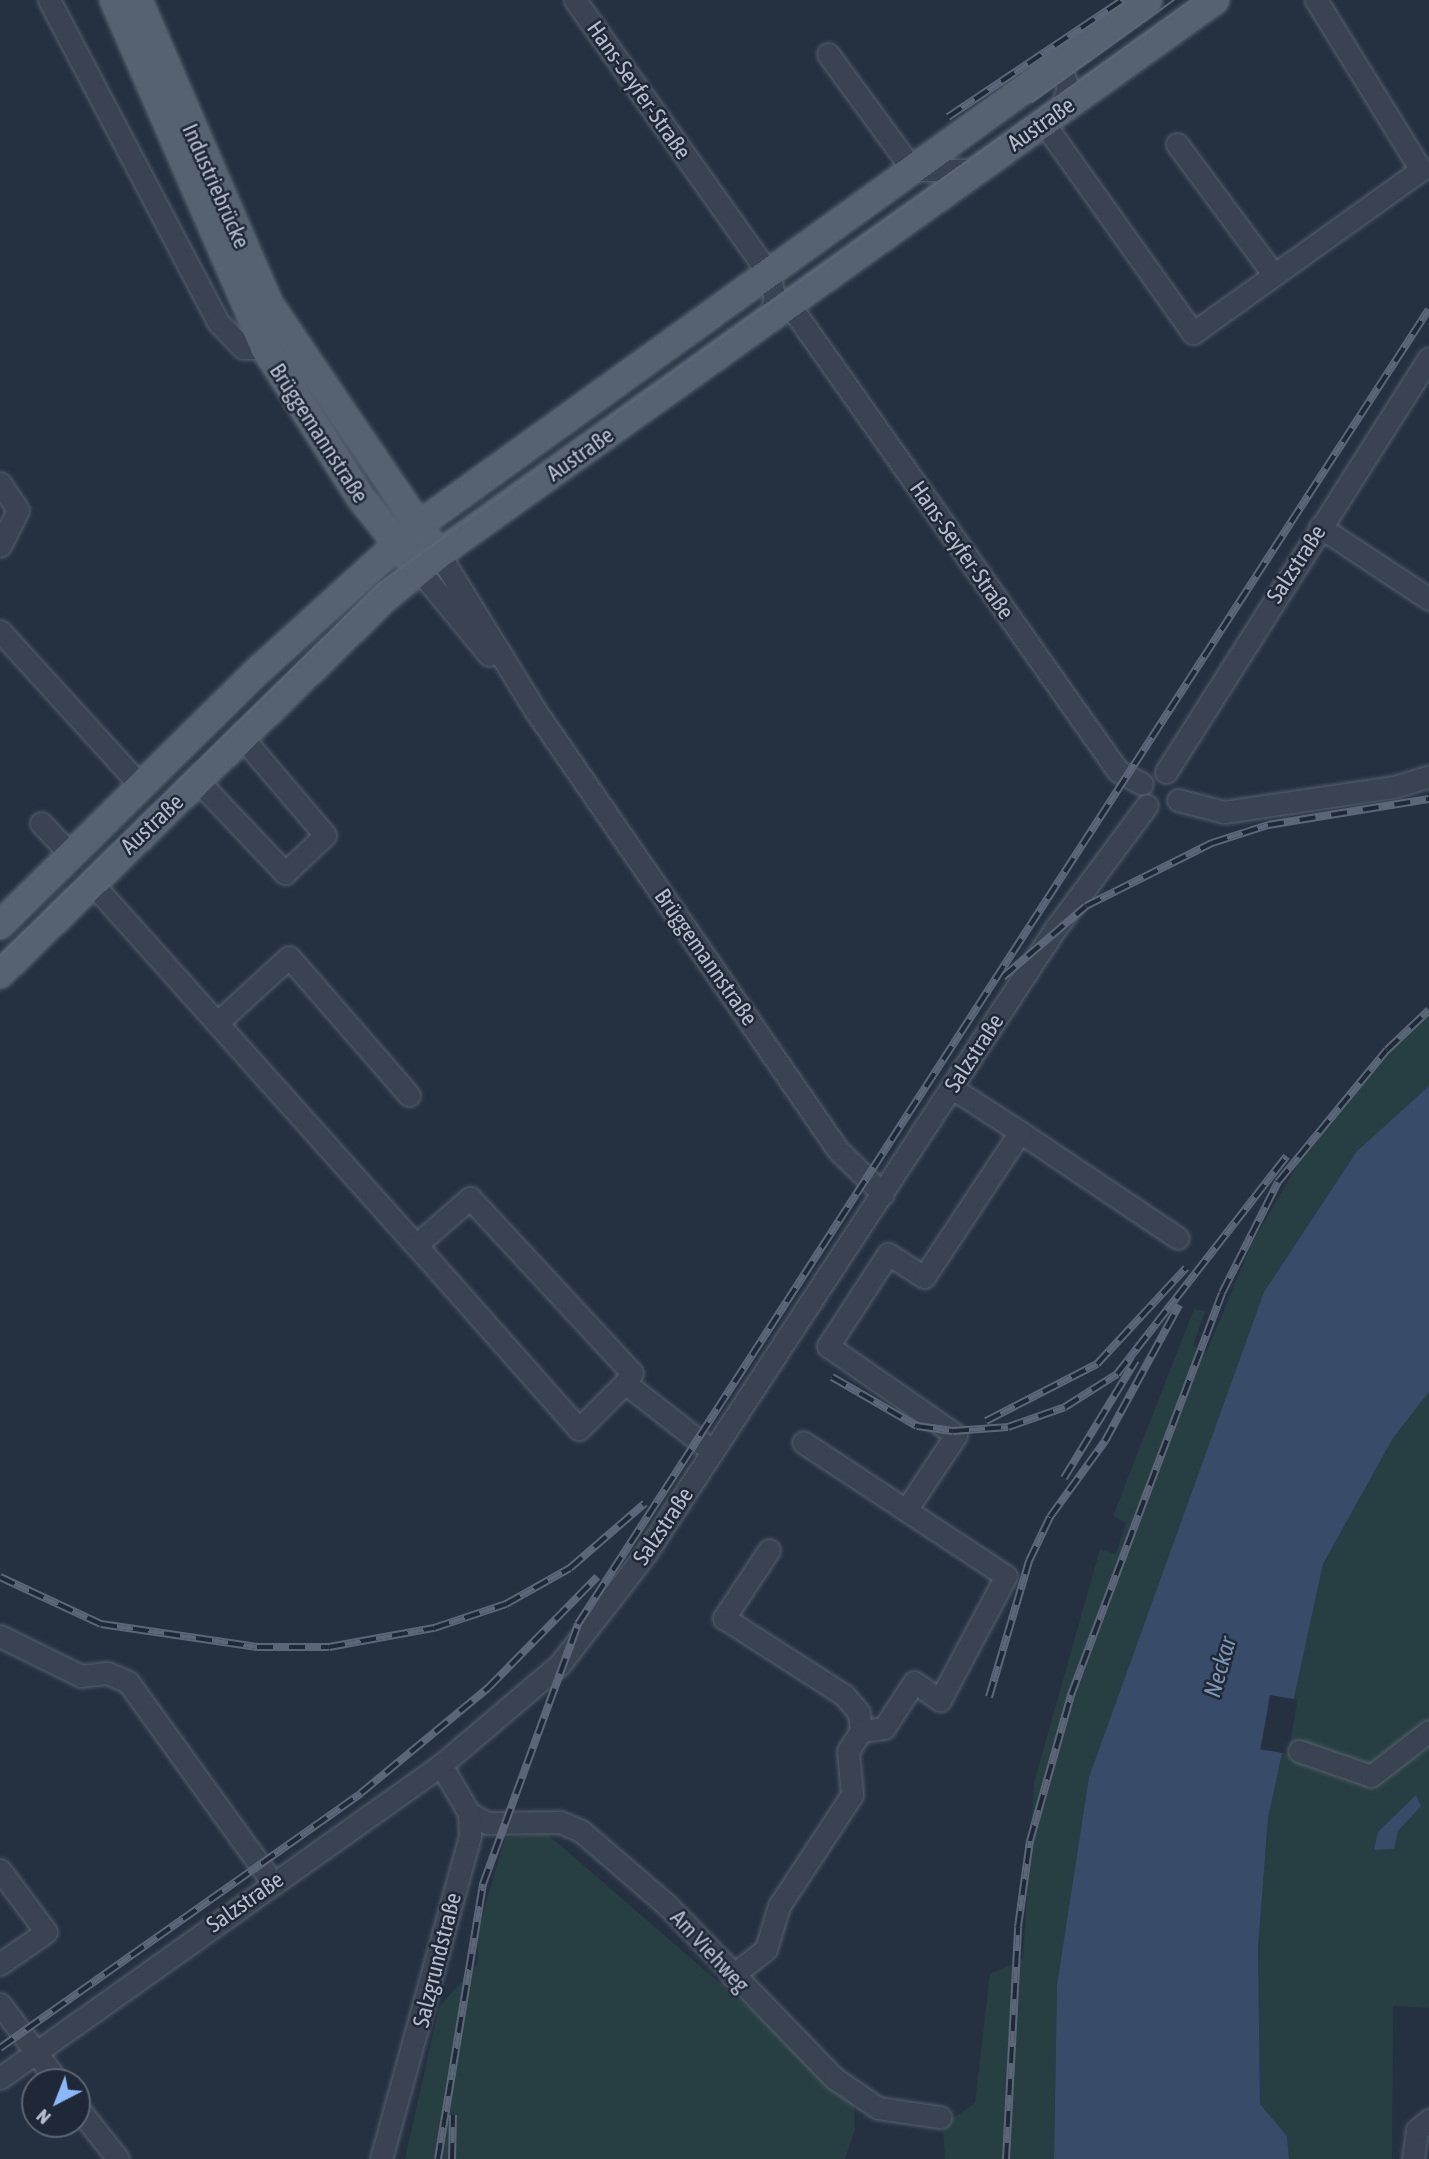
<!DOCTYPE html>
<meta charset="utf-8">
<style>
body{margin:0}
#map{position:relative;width:1429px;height:2159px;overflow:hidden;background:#253141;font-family:"Asap Condensed",sans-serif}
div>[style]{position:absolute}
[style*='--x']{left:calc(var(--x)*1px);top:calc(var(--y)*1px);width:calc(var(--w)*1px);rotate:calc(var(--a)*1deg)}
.green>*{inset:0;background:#273f42}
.water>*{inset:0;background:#384c69}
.pier>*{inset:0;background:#253141;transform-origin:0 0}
.roads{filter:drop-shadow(0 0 2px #57616e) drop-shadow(0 0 2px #57616e)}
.minor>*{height:21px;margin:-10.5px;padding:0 10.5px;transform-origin:10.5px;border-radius:10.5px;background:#394351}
.major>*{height:28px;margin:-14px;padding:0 14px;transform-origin:14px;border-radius:14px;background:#576271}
.tram>*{height:2px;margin:-1px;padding:0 1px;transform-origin:1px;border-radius:1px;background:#5b6778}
.rail>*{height:8px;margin-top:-4px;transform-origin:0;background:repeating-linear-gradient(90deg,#1e2836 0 16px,#5b6778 0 32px);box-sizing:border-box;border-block:2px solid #5b6778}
span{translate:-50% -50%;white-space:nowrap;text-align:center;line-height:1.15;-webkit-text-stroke:5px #1e2836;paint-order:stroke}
.street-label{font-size:23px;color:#b6becb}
.water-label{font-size:24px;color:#7d94b3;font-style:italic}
.north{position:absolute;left:21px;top:2068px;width:70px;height:70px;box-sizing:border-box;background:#1e2836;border:2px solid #5b6472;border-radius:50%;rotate:222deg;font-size:19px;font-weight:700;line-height:28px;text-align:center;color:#b6becb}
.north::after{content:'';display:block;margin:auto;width:24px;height:32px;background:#8cb7fa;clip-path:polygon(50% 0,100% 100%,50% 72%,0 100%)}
</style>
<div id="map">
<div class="green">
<i style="clip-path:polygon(1429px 1013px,1429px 1086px,1357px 1151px,1264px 1292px,1089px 1777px,1057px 1985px,1054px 2159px,945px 2159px,943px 2125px,975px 2103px,990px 1974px,1023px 1959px,1034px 1783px,1100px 1549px,1116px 1554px,1126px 1523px,1113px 1516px,1194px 1309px,1205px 1311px,1193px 1346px,1206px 1353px,1252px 1243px,1323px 1121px,1364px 1071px)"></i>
<i style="clip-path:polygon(1429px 1392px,1429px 2008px,1393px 2006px,1392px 2159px,1289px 2159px,1287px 2136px,1260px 2104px,1258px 1948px,1268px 1818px,1323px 1564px,1393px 1438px)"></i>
<i style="clip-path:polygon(546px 1833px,854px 2099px,855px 2129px,845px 2159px,405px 2159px,439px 2007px,478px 1963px,478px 1931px,505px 1838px)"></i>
</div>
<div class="water">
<i style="clip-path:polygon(1429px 1086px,1429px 1392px,1393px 1438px,1323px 1564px,1268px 1818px,1258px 1948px,1260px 2104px,1287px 2136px,1289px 2159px,1054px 2159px,1057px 1985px,1089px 1777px,1264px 1292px,1357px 1151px)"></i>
<i style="clip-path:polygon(1416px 1795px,1421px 1806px,1398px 1831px,1394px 1849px,1374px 1850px,1378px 1832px)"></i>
</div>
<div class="pier">
<i style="left:1270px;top:1695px;width:28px;height:55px;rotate:10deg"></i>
</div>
<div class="roads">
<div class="minor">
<i style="--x:49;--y:0;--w:364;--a:62.3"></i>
<i style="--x:218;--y:322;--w:36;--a:46"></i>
<i style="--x:243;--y:348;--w:22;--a:0"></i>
<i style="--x:575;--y:0;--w:334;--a:54.7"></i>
<i style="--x:768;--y:273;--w:26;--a:74"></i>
<i style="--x:775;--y:298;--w:25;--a:106"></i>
<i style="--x:828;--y:54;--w:144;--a:53.8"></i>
<i style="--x:913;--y:170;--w:63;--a:0"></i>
<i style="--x:1060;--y:64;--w:26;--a:72"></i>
<i style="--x:1068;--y:89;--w:22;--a:111"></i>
<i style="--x:1043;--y:122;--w:259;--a:54.6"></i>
<i style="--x:1193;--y:333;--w:280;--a:-35.6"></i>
<i style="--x:1421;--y:170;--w:200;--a:-121.7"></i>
<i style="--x:1177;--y:144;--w:163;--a:53.5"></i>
<i style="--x:791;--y:307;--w:568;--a:54.83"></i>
<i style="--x:1118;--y:771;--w:27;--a:28"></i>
<i style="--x:0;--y:483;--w:32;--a:56"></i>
<i style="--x:18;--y:510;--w:40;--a:116.6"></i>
<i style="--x:1320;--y:527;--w:131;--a:33.4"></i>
<i style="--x:439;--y:554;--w:187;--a:58.4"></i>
<i style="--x:537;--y:713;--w:531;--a:55.44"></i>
<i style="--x:838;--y:1150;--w:63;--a:44.4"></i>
<i style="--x:419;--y:570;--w:110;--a:50.5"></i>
<i style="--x:0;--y:631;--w:208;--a:47.7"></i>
<i style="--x:1166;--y:772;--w:490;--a:-57.6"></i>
<i style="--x:198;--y:781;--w:127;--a:46.6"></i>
<i style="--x:285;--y:873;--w:55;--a:-43.5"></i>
<i style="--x:325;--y:835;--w:128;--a:-130.3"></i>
<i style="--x:1178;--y:800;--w:48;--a:14.6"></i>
<i style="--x:1224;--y:812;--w:172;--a:-8.4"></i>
<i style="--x:1394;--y:787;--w:37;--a:-17"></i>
<i style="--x:41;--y:823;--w:44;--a:46.8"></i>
<i style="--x:91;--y:882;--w:487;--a:48.2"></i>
<i style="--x:416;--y:1245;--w:72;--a:-41"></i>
<i style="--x:470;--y:1198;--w:238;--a:47.2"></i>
<i style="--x:632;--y:1373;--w:12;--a:125"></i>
<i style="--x:625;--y:1383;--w:110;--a:38"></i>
<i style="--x:218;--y:1022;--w:96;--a:-42.5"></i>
<i style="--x:289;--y:957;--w:183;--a:49"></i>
<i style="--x:1020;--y:1132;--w:190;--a:33.9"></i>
<i style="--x:416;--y:1245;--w:246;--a:48.5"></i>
<i style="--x:579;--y:1429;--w:65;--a:-45"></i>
<i style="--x:906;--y:1510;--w:90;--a:-56.3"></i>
<i style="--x:956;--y:1435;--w:156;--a:-145.2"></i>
<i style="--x:828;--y:1346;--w:110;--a:-56.9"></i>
<i style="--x:888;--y:1254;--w:43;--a:32.6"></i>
<i style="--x:924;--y:1277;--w:174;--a:-56.5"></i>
<i style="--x:1020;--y:1132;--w:81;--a:-147.1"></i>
<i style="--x:769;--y:1550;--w:82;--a:123.5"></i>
<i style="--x:724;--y:1618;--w:143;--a:32.7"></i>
<i style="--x:844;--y:1695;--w:23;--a:50"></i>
<i style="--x:859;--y:1713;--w:18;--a:84"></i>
<i style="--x:0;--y:1636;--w:90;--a:26.3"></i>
<i style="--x:81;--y:1676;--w:26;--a:-7"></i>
<i style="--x:107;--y:1673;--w:23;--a:23"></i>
<i style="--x:128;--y:1682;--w:246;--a:54.2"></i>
<i style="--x:1299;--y:1751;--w:76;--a:19.1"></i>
<i style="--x:1371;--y:1776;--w:73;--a:-37.8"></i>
<i style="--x:469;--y:1813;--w:21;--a:29"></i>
<i style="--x:487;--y:1823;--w:73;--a:-0.8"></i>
<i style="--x:560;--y:1822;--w:23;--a:23"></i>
<i style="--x:581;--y:1831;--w:113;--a:40.7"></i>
<i style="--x:667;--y:1905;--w:240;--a:46"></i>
<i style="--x:834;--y:2078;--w:53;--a:34.3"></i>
<i style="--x:878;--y:2108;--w:63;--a:8.3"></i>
<i style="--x:0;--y:1870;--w:77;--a:53.4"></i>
<i style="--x:46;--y:1932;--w:56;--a:145.2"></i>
<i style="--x:732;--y:1976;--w:43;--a:-38.5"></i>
<i style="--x:766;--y:1949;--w:45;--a:-73.2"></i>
<i style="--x:779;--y:1906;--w:133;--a:-56.7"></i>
<i style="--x:852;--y:1795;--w:44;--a:-95.2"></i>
<i style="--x:848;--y:1751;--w:24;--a:-57"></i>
<i style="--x:861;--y:1731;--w:23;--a:-7"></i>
<i style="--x:884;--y:1728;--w:55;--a:-56.9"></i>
<i style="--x:914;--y:1682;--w:32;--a:35"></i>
<i style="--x:940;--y:1700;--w:140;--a:-62"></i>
<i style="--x:1006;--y:1576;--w:243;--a:-146.6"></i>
<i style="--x:0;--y:2004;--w:97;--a:53.4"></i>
<i style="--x:0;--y:2078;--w:541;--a:-35.37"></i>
<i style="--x:441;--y:1765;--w:156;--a:-40.3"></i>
<i style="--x:560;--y:1664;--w:140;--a:-52.2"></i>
<i style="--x:646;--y:1553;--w:746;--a:-56.76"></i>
<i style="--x:1055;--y:929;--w:154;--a:-53.4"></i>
<i style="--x:77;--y:2107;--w:66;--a:51.7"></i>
<i style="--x:381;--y:2159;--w:336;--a:-74.6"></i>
<i style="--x:470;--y:1835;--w:22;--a:-93"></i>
<i style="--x:469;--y:1813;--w:56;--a:-120.3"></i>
<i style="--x:1413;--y:2159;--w:29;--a:-82"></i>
<i style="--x:1417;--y:2130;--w:16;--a:-40"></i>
</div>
<div class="major">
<i style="--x:114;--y:0;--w:379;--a:66.5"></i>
<i style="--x:265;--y:348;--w:178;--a:57.4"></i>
<i style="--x:361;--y:498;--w:75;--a:51.5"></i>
<i style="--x:138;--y:0;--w:331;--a:66.7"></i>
<i style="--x:269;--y:304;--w:285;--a:55.9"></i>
<i style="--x:0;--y:925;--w:365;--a:-44.6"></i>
<i style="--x:260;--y:669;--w:215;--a:-42.2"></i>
<i style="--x:419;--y:525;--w:898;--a:-35.76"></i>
<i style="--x:0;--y:974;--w:538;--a:-44.32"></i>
<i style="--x:385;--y:598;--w:70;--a:-39.2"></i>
<i style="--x:439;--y:554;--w:953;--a:-35.52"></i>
</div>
</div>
<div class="tram">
<i style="--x:1032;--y:102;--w:175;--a:-35.7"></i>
<i style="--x:0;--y:956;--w:532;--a:-44.47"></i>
<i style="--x:380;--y:583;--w:1000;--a:-35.68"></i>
</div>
<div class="rail">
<i style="--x:948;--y:117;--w:211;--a:-33.8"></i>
<i style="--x:1003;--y:977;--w:109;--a:-40.5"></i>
<i style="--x:1086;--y:906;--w:141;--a:-26.6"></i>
<i style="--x:1212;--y:843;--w:59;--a:-17.8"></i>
<i style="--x:1268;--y:825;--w:163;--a:-9.2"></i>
<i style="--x:832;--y:1377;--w:98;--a:30"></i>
<i style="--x:917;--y:1426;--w:36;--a:8"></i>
<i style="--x:953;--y:1431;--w:55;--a:-4.2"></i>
<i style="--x:1008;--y:1427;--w:60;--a:-19.3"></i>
<i style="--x:1065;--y:1407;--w:62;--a:-32.4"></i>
<i style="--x:1117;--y:1374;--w:276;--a:-52.1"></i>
<i style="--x:986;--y:1421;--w:125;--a:-27.2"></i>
<i style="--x:1097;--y:1364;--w:131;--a:-47.2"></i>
<i style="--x:1064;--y:1478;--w:138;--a:-58.6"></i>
<i style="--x:0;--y:1577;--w:111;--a:25"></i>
<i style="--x:101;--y:1624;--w:158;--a:8.4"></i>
<i style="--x:257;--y:1647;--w:72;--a:0"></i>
<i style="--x:329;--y:1647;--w:107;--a:-10.3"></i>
<i style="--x:434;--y:1628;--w:76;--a:-18.4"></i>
<i style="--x:506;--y:1604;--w:73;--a:-29.4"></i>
<i style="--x:570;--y:1568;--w:99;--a:-40.9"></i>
<i style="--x:989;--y:1697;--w:142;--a:-73.6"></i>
<i style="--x:1029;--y:1561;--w:49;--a:-64.5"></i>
<i style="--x:1050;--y:1517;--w:94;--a:-54.1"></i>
<i style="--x:1105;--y:1441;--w:155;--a:-61.4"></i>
<i style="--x:0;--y:2048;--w:442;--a:-35.2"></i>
<i style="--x:361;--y:1793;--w:165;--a:-39.6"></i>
<i style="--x:488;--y:1688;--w:156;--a:-45.5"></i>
<i style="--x:438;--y:2159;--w:279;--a:-80.7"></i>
<i style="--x:483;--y:1884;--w:277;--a:-69.9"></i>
<i style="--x:578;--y:1624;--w:1566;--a:-57.09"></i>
<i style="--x:452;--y:2159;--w:44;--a:-88.7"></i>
<i style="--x:1006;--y:2159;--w:232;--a:-87"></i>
<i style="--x:1018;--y:1927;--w:87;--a:-82.1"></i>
<i style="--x:1030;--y:1841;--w:152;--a:-74.3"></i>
<i style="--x:1071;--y:1695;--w:429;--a:-69.4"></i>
<i style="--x:1222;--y:1293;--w:124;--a:-63.2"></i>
<i style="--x:1278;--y:1182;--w:171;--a:-50.5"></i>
<i style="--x:1387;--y:1050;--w:58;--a:-43.6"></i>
</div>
<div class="street-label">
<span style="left:639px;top:90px;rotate:55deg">Hans-Seyfer-Straße</span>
<span style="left:1041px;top:124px;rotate:-35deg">Austraße</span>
<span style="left:216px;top:186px;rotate:66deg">Industriebrücke</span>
<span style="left:319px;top:433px;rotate:57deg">Brüggemannstraße</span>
<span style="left:580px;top:454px;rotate:-35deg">Austraße</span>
<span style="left:962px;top:550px;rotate:55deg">Hans-Seyfer-Straße</span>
<span style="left:1296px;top:564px;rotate:-57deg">Salzstraße</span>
<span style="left:152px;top:824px;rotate:-43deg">Austraße</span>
<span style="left:706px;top:957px;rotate:55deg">Brüggemannstraße</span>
<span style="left:974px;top:1053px;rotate:-57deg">Salzstraße</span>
<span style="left:663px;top:1526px;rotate:-56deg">Salzstraße</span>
<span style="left:245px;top:1902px;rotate:-35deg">Salzstraße</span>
<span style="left:710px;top:1951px;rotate:47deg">Am Viehweg</span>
<span style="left:437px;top:1960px;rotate:-76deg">Salzgrundstraße</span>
</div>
<div class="water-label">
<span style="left:1220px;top:1667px;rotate:-74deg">Neckar</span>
</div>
<div class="north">N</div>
</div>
